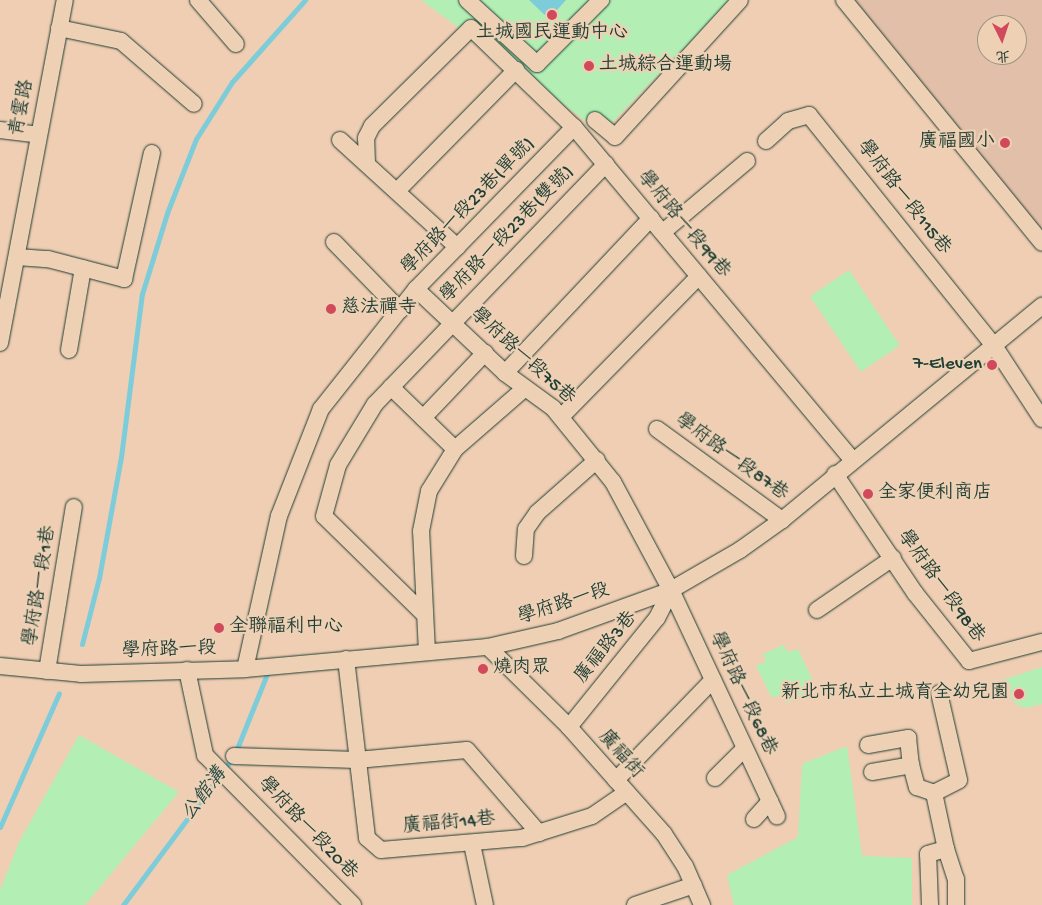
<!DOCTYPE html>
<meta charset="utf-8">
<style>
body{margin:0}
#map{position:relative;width:1042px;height:905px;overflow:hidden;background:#f0ceb3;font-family:"Gochi Hand","LXGW WenKai TC",sans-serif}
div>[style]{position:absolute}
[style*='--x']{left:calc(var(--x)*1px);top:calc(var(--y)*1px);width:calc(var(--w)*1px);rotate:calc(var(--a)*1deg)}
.built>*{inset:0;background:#e2bfa8}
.green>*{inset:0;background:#b3efb4;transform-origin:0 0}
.water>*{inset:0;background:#7dccda}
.stream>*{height:5px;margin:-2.5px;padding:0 2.5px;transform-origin:2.5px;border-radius:2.5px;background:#7dccda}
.roads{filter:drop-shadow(0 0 1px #1f3d34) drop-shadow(0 0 1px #1f3d34)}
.minor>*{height:16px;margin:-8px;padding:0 8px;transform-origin:8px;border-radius:8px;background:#eed1b5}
.dots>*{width:14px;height:14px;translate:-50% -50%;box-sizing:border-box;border:2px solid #eed1b5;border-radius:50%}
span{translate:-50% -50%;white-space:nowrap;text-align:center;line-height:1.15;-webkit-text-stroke:4.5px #eed1b5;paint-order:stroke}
.poi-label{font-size:19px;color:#1f3d34}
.left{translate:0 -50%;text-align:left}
.right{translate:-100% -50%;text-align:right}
.street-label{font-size:19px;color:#1f3d34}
.water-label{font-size:20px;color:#284b45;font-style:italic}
.north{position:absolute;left:977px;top:15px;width:50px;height:50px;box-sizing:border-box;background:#eed1b5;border:1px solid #9b9681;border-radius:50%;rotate:176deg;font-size:14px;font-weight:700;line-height:20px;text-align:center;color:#1f3d34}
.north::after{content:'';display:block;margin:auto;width:18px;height:22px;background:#d1495b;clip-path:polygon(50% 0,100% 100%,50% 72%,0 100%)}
</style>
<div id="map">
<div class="built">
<i style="clip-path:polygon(evenodd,849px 0,1042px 0,1042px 232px,849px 0,987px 25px,1017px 25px,1017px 55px,987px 55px,987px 25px)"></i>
</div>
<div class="green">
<i style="clip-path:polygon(421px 0,730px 0,602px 133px)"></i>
<i style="left:849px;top:270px;width:91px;height:47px;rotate:56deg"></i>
<i style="clip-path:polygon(783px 645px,788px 652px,798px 649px,813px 681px,804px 686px,807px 694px,786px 703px,781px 695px,772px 698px,756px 666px,766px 661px,763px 654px)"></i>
<i style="clip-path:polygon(1042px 667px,1042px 704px,1027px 708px,1018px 706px,1011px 698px,1010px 683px,1001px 686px,999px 681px)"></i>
<i style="clip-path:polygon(79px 735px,179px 792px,85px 905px,0 905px,0 890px,19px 842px)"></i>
<i style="clip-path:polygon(847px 746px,862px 856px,912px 858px,912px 905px,734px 905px,727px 875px,798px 837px,802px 764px)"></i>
</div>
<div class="water">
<i style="clip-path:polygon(529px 0,566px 0,549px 19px)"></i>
</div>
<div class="stream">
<i style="--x:82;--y:644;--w:68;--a:-75.6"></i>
<i style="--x:99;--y:578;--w:123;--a:-79.7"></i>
<i style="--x:121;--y:457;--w:164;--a:-82.7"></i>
<i style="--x:142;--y:294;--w:85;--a:-72.8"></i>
<i style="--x:167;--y:213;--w:79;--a:-68.6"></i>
<i style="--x:196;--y:139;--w:67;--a:-57.7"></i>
<i style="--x:232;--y:82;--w:110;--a:-48.3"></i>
<i style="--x:0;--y:827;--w:146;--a:-66.2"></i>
<i style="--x:123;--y:905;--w:186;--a:-53.3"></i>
<i style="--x:234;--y:756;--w:88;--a:-68.1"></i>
</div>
<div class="roads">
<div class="minor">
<i style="--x:198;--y:0;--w:58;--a:49.2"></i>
<i style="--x:467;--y:0;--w:95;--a:42.4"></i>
<i style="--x:537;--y:64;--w:91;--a:-45"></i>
<i style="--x:844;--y:0;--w:313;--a:50.8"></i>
<i style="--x:59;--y:28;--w:63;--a:11.8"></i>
<i style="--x:121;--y:41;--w:96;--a:40.8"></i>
<i style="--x:595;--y:120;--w:26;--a:40"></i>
<i style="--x:615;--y:137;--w:185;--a:-47.6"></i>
<i style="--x:0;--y:130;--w:38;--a:7"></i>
<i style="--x:340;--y:140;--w:159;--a:42.4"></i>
<i style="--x:766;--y:141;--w:30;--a:-42"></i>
<i style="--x:788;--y:121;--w:22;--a:-16"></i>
<i style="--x:809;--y:115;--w:297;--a:51.3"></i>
<i style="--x:995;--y:347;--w:86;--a:56.9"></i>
<i style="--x:367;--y:164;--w:26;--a:-92"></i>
<i style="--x:366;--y:138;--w:13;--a:-63"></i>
<i style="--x:372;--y:126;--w:139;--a:-44.7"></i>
<i style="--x:471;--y:28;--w:143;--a:43.9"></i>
<i style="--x:574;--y:127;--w:434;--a:50.1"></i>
<i style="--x:397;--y:191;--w:170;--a:-45.5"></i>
<i style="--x:663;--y:232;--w:110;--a:-40.2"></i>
<i style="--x:334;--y:242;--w:95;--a:45.9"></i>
<i style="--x:17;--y:257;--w:31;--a:4"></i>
<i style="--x:48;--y:259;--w:79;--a:14.7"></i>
<i style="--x:124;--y:279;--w:129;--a:-77.5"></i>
<i style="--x:416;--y:289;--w:122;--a:43.3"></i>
<i style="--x:505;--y:373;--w:59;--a:36.1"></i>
<i style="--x:553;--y:408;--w:95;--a:51"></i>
<i style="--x:613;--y:482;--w:123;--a:61.8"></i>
<i style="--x:671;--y:590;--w:250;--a:64.9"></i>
<i style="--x:0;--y:343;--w:349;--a:-79.3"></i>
<i style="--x:69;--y:350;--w:83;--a:-80.3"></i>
<i style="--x:505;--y:373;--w:213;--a:-46.7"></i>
<i style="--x:391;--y:387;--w:89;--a:44.1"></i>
<i style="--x:561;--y:417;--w:197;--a:-45.6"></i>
<i style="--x:423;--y:418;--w:90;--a:-46.4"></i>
<i style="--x:657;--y:429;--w:155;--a:36.1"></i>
<i style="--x:835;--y:474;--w:143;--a:56.1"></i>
<i style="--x:915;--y:593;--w:87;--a:51.5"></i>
<i style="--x:969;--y:661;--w:75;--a:-14.6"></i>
<i style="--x:524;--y:556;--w:27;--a:-86"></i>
<i style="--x:526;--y:529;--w:19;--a:-55"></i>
<i style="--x:537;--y:513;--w:80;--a:-41.5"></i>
<i style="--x:817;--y:610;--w:92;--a:-34.4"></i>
<i style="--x:425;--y:615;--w:141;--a:-135.6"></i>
<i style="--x:324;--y:516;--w:53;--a:-74.6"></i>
<i style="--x:338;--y:465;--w:71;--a:-58.8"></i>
<i style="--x:375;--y:404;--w:333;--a:-46.1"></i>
<i style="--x:488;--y:647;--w:114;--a:44.6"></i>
<i style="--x:569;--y:727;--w:143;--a:48.4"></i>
<i style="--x:664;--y:834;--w:38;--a:57"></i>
<i style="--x:685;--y:866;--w:43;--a:66.4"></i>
<i style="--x:427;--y:652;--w:121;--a:-92.8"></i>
<i style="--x:421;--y:531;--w:41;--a:-78.7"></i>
<i style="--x:429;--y:491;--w:49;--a:-58.2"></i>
<i style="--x:455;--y:449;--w:91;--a:-41"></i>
<i style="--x:346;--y:659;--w:180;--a:83.3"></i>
<i style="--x:367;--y:838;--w:18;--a:41"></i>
<i style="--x:381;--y:850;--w:142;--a:-4.9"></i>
<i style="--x:522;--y:838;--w:73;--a:-17.4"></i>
<i style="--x:592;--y:816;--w:42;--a:-34.4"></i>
<i style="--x:0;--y:666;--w:81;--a:5.6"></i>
<i style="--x:81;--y:674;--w:164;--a:-1.7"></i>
<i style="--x:245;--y:669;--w:244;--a:-5.2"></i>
<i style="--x:488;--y:647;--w:72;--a:-12.9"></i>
<i style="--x:558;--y:631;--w:120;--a:-19.9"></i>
<i style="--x:671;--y:590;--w:80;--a:-30.1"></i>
<i style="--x:740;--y:550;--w:52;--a:-35.5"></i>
<i style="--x:782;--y:520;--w:337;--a:-39.5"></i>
<i style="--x:245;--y:669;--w:157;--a:-77.5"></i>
<i style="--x:279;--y:516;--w:115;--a:-68.6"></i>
<i style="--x:321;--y:409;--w:153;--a:-51.6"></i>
<i style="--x:416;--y:289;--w:226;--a:-45.7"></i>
<i style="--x:187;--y:670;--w:87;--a:78"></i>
<i style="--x:205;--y:755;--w:211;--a:45.4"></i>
<i style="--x:47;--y:671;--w:166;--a:-80.7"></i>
<i style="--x:569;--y:727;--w:140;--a:-51.1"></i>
<i style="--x:657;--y:618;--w:31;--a:-63"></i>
<i style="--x:868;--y:745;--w:41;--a:-9.9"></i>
<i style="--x:908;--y:738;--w:27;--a:84"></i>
<i style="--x:234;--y:756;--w:123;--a:1.9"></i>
<i style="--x:357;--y:760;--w:110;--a:-5.2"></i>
<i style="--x:467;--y:750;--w:110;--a:49.1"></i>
<i style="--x:872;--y:772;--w:40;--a:-10"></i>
<i style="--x:911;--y:765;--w:23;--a:75"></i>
<i style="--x:917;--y:787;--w:18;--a:19"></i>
<i style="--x:715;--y:778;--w:42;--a:-45"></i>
<i style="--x:616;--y:780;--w:139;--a:-45.9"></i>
<i style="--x:754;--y:819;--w:24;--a:-48"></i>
<i style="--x:472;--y:844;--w:62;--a:78"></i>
<i style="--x:946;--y:849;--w:32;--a:72"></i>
<i style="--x:956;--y:879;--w:26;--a:90"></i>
<i style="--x:635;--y:905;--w:62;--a:-18.7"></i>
<i style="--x:930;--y:905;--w:51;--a:-92.2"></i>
<i style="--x:928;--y:854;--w:19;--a:-16"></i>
<i style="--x:946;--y:849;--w:57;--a:-102.1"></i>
<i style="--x:934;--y:793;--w:28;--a:-27"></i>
<i style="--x:959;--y:780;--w:89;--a:-102.9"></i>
</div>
</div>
<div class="dots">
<i style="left:552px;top:15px;background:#d1495b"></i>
<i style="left:589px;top:66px;background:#d1495b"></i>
<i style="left:1005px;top:143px;background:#d1495b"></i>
<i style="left:331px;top:309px;background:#d1495b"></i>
<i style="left:992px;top:365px;background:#d1495b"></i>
<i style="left:868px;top:494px;background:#d1495b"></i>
<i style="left:219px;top:628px;background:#d1495b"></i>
<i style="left:483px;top:669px;background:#d1495b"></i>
<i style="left:1019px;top:694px;background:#d1495b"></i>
</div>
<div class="poi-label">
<span style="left:552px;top:34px">土城國民運動中心</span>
<span class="left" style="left:599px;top:66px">土城綜合運動場</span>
<span class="right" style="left:995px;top:143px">廣福國小</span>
<span class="left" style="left:341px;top:309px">慈法禪寺</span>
<span class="right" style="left:982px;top:365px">7-Eleven</span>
<span class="left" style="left:878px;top:494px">全家便利商店</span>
<span class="left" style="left:229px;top:628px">全聯福利中心</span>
<span class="left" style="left:493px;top:669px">燒肉眾</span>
<span class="right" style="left:1009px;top:694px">新北市私立土城育全幼兒園</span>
</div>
<div class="street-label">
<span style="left:23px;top:108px;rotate:-79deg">青雲路</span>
<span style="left:903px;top:198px;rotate:52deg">學府路一段115巷</span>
<span style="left:469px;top:207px;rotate:-46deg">學府路一段23巷(單號)</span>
<span style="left:683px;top:225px;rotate:50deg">學府路一段99巷</span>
<span style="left:508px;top:235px;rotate:-46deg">學府路一段23巷(雙號)</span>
<span style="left:522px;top:357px;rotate:42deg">學府路一段75巷</span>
<span style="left:731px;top:458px;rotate:36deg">學府路一段87巷</span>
<span style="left:41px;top:586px;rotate:-81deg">學府路一段1巷</span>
<span style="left:940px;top:587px;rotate:54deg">學府路一段98巷</span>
<span style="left:564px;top:605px;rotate:-18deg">學府路一段</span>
<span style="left:607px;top:648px;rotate:-51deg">廣福路3巷</span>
<span style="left:169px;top:651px;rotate:-2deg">學府路一段</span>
<span style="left:742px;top:694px;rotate:65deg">學府路一段68巷</span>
<span style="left:620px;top:755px;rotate:48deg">廣福街</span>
<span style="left:449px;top:824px;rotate:-5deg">廣福街14巷</span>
<span style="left:307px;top:829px;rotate:46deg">學府路一段20巷</span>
</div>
<div class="water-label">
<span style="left:205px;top:795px;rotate:-53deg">公館溝</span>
</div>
<div class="north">北</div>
</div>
